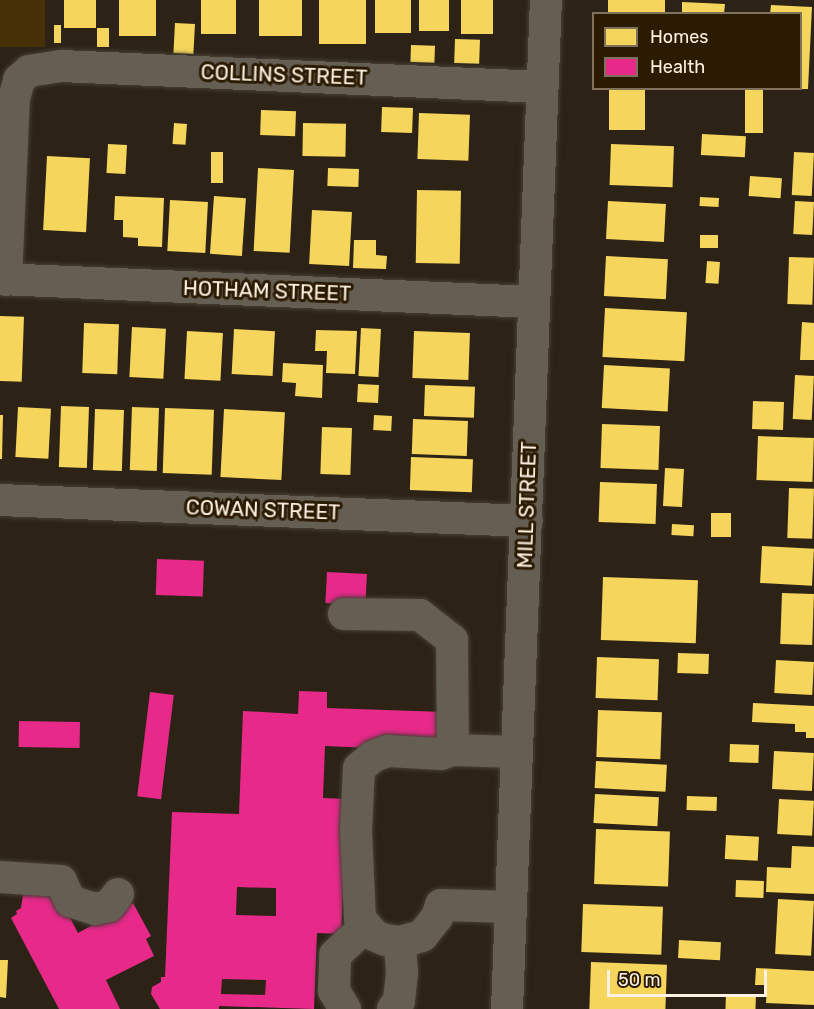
<!DOCTYPE html>
<style>
body{margin:0}
#map{position:relative;width:814px;height:1009px;overflow:hidden;background:#2c2316;font-family:Rubik,sans-serif}
div>[style]{position:absolute}
[style*='--x']{left:calc(var(--x)*1px);top:calc(var(--y)*1px);width:calc(var(--w)*1px);rotate:calc(var(--a)*1deg)}
.green>*{inset:0;background:#472f07;transform-origin:0 0}
.homes>*{inset:0;background:#f6d55c;transform-origin:0 0}
.health>*{inset:0;background:#e7298a;transform-origin:0 0}
.roads{filter:drop-shadow(0 0 2px #473e35) drop-shadow(0 0 2px #473e35)}
.minor>*{height:32px;margin:-16px;padding:0 16px;transform-origin:16px;border-radius:16px;background:#655e52}
span{translate:-50% -50%;white-space:nowrap;text-align:center;line-height:1.15;-webkit-text-stroke:6px #2c1b03;paint-order:stroke}
.street-label{font-size:21px;color:#fcf1e2}
.legend{position:absolute;left:592px;top:12px;width:210px;height:78px;box-sizing:border-box;background:#2c1b03;border:2px solid #7f715c;margin:0;padding:8px 10px;list-style:none;font-size:18px;color:#fcf1e2}
.legend li{display:flex;align-items:center;gap:12px;height:30px}
.legend b{width:30px;border:2px solid #7f715c}
.scale{position:absolute;left:607px;top:970px;width:160px;height:27px;box-sizing:border-box;border:3px solid #fcf1e2;border-top:0;padding-left:8px;font-size:18px;line-height:21px;white-space:nowrap;color:#fcf1e2;-webkit-text-stroke:4px #2c1b03;paint-order:stroke}
</style>
<div id="map">
<div class="green">
<i style="left:0;top:0;width:45px;height:47px"></i>
</div>
<div class="homes">
<i style="left:64px;top:0;width:32px;height:28px"></i>
<i style="left:119px;top:0;width:37px;height:36px"></i>
<i style="left:201px;top:0;width:35px;height:34px"></i>
<i style="left:259px;top:0;width:43px;height:36px"></i>
<i style="left:319px;top:0;width:47px;height:44px"></i>
<i style="left:375px;top:0;width:36px;height:33px"></i>
<i style="left:419px;top:0;width:30px;height:31px"></i>
<i style="left:461px;top:0;width:32px;height:34px"></i>
<i style="left:608px;top:0;width:57px;height:14px"></i>
<i style="clip-path:polygon(682px 2px,725px 4px,724px 14px,682px 14px)"></i>
<i style="clip-path:polygon(771px 5px,812px 7px,808px 89px,800px 89px,800px 14px,770px 14px)"></i>
<i style="left:175px;top:23px;width:20px;height:30px;rotate:3deg"></i>
<i style="left:54px;top:25px;width:7px;height:18px"></i>
<i style="left:97px;top:28px;width:12px;height:19px"></i>
<i style="left:455px;top:39px;width:25px;height:24px;rotate:2deg"></i>
<i style="left:411px;top:45px;width:24px;height:17px;rotate:2deg"></i>
<i style="left:609px;top:88px;width:36px;height:42px"></i>
<i style="left:745px;top:88px;width:18px;height:45px"></i>
<i style="left:382px;top:107px;width:31px;height:25px;rotate:2deg"></i>
<i style="left:261px;top:110px;width:35px;height:25px;rotate:2deg"></i>
<i style="left:419px;top:113px;width:51px;height:46px;rotate:2deg"></i>
<i style="left:174px;top:123px;width:13px;height:21px;rotate:4deg"></i>
<i style="left:303px;top:123px;width:43px;height:33px;rotate:1deg"></i>
<i style="left:702px;top:134px;width:44px;height:21px;rotate:3deg"></i>
<i style="left:108px;top:144px;width:19px;height:29px;rotate:3deg"></i>
<i style="left:611px;top:144px;width:63px;height:41px;rotate:2deg"></i>
<i style="left:211px;top:152px;width:12px;height:31px"></i>
<i style="left:794px;top:152px;width:20px;height:43px;rotate:3deg"></i>
<i style="left:47px;top:156px;width:43px;height:74px;rotate:3deg"></i>
<i style="left:258px;top:168px;width:36px;height:83px;rotate:3deg"></i>
<i style="left:328px;top:168px;width:31px;height:18px;rotate:2deg"></i>
<i style="left:750px;top:176px;width:32px;height:20px;rotate:4deg"></i>
<i style="left:417px;top:190px;width:44px;height:73px;rotate:1deg"></i>
<i style="clip-path:polygon(115px 196px,164px 198px,162px 247px,138px 246px,138px 238px,123px 237px,123px 220px,114px 220px)"></i>
<i style="left:214px;top:196px;width:32px;height:58px;rotate:4deg"></i>
<i style="left:700px;top:197px;width:19px;height:9px;rotate:3deg"></i>
<i style="left:170px;top:200px;width:38px;height:51px;rotate:3deg"></i>
<i style="left:608px;top:201px;width:58px;height:38px;rotate:3deg"></i>
<i style="left:795px;top:201px;width:19px;height:33px;rotate:3deg"></i>
<i style="left:312px;top:210px;width:40px;height:54px;rotate:3deg"></i>
<i style="left:700px;top:235px;width:18px;height:13px"></i>
<i style="clip-path:polygon(354px 240px,376px 240px,376px 255px,387px 256px,386px 269px,353px 268px)"></i>
<i style="left:606px;top:256px;width:62px;height:40px;rotate:3deg"></i>
<i style="left:789px;top:257px;width:25px;height:47px;rotate:2deg"></i>
<i style="left:707px;top:261px;width:13px;height:22px;rotate:4deg"></i>
<i style="left:605px;top:308px;width:82px;height:49px;rotate:3deg"></i>
<i style="left:0;top:316px;width:24px;height:65px;rotate:2deg"></i>
<i style="clip-path:polygon(802px 322px,814px 323px,814px 360px,800px 360px)"></i>
<i style="left:84px;top:323px;width:35px;height:50px;rotate:2deg"></i>
<i style="left:132px;top:327px;width:34px;height:50px;rotate:3deg"></i>
<i style="left:361px;top:328px;width:20px;height:48px;rotate:3deg"></i>
<i style="left:234px;top:329px;width:41px;height:45px;rotate:3deg"></i>
<i style="clip-path:polygon(316px 330px,357px 331px,355px 374px,326px 373px,327px 351px,315px 351px)"></i>
<i style="left:187px;top:331px;width:36px;height:48px;rotate:3deg"></i>
<i style="left:414px;top:331px;width:56px;height:47px;rotate:2deg"></i>
<i style="clip-path:polygon(283px 363px,323px 365px,322px 398px,295px 396px,296px 383px,282px 382px)"></i>
<i style="left:604px;top:365px;width:66px;height:43px;rotate:3deg"></i>
<i style="left:795px;top:375px;width:19px;height:44px;rotate:3deg"></i>
<i style="left:358px;top:384px;width:21px;height:18px;rotate:3deg"></i>
<i style="left:425px;top:385px;width:50px;height:31px;rotate:2deg"></i>
<i style="left:753px;top:401px;width:31px;height:28px;rotate:2deg"></i>
<i style="left:61px;top:406px;width:28px;height:61px;rotate:2deg"></i>
<i style="left:18px;top:407px;width:33px;height:50px;rotate:3deg"></i>
<i style="left:132px;top:407px;width:27px;height:63px;rotate:2deg"></i>
<i style="left:165px;top:408px;width:49px;height:65px;rotate:2deg"></i>
<i style="left:95px;top:409px;width:29px;height:61px;rotate:2deg"></i>
<i style="left:224px;top:409px;width:61px;height:68px;rotate:3deg"></i>
<i style="clip-path:polygon(0 415px,3px 415px,2px 459px,0 459px)"></i>
<i style="left:374px;top:415px;width:18px;height:15px;rotate:3deg"></i>
<i style="left:413px;top:419px;width:55px;height:35px;rotate:2deg"></i>
<i style="left:602px;top:424px;width:58px;height:44px;rotate:2deg"></i>
<i style="left:322px;top:427px;width:30px;height:47px;rotate:2deg"></i>
<i style="left:758px;top:436px;width:56px;height:44px;rotate:2deg"></i>
<i style="left:411px;top:457px;width:62px;height:33px;rotate:2deg"></i>
<i style="left:665px;top:468px;width:19px;height:38px;rotate:3deg"></i>
<i style="left:600px;top:482px;width:57px;height:40px;rotate:2deg"></i>
<i style="left:789px;top:488px;width:25px;height:50px;rotate:2deg"></i>
<i style="left:711px;top:513px;width:20px;height:24px"></i>
<i style="left:672px;top:524px;width:22px;height:11px;rotate:3deg"></i>
<i style="left:762px;top:546px;width:52px;height:37px;rotate:3deg"></i>
<i style="left:603px;top:577px;width:95px;height:63px;rotate:2deg"></i>
<i style="left:782px;top:593px;width:32px;height:51px;rotate:2deg"></i>
<i style="left:678px;top:653px;width:31px;height:20px;rotate:2deg"></i>
<i style="left:597px;top:657px;width:62px;height:41px;rotate:2deg"></i>
<i style="left:776px;top:660px;width:38px;height:33px;rotate:3deg"></i>
<i style="clip-path:polygon(753px 703px,814px 706px,814px 738px,806px 738px,806px 732px,795px 732px,795px 724px,752px 722px)"></i>
<i style="left:598px;top:710px;width:64px;height:47px;rotate:2deg"></i>
<i style="left:730px;top:744px;width:29px;height:18px;rotate:2deg"></i>
<i style="left:774px;top:751px;width:40px;height:38px;rotate:3deg"></i>
<i style="left:596px;top:761px;width:71px;height:27px;rotate:3deg"></i>
<i style="left:595px;top:794px;width:64px;height:29px;rotate:3deg"></i>
<i style="left:687px;top:796px;width:30px;height:14px;rotate:2deg"></i>
<i style="left:779px;top:799px;width:35px;height:35px;rotate:3deg"></i>
<i style="left:596px;top:829px;width:74px;height:55px;rotate:2deg"></i>
<i style="left:726px;top:835px;width:33px;height:24px;rotate:3deg"></i>
<i style="clip-path:polygon(792px 846px,814px 847px,814px 894px,766px 892px,767px 867px,791px 868px)"></i>
<i style="left:736px;top:880px;width:28px;height:17px;rotate:2deg"></i>
<i style="left:778px;top:899px;width:36px;height:55px;rotate:3deg"></i>
<i style="left:583px;top:904px;width:80px;height:48px;rotate:2deg"></i>
<i style="left:679px;top:940px;width:42px;height:18px;rotate:3deg"></i>
<i style="clip-path:polygon(0 960px,8px 960px,6px 998px,0 997px)"></i>
<i style="left:591px;top:962px;width:76px;height:47px;rotate:2deg"></i>
<i style="clip-path:polygon(756px 968px,814px 971px,814px 1005px,766px 1003px,767px 985px,755px 985px)"></i>
<i style="left:726px;top:994px;width:30px;height:15px;rotate:2deg"></i>
</div>
<div class="health">
<i style="left:157px;top:559px;width:47px;height:36px;rotate:2deg"></i>
<i style="left:327px;top:572px;width:40px;height:31px;rotate:3deg"></i>
<i style="clip-path:polygon(evenodd,299px 691px,327px 692px,327px 708px,444px 712px,442px 751px,325px 746px,323px 798px,347px 799px,341px 934px,317px 933px,314px 1009px,219px 1006px,219px 1009px,160px 1009px,151px 994px,152px 987px,161px 982px,161px 977px,165px 977px,172px 812px,239px 814px,243px 711px,298px 714px,299px 691px,237px 887px,276px 888px,276px 916px,236px 915px,237px 887px,299px 691px,222px 979px,266px 980px,265px 995px,221px 994px,222px 979px)"></i>
<i style="left:150px;top:692px;width:24px;height:105px;rotate:7deg"></i>
<i style="left:19px;top:721px;width:61px;height:26px;rotate:1deg"></i>
<i style="clip-path:polygon(29px 892px,57px 893px,78px 933px,133px 903px,151px 936px,146px 939px,154px 956px,106px 980px,120px 1009px,59px 1009px,11px 918px,17px 914px,16px 911px,21px 908px,23px 895px)"></i>
</div>
<div class="roads">
<div class="minor">
<i style="--x:0;--y:279;--w:534;--a:2.47"></i>
<i style="--x:6;--y:280;--w:181;--a:-87.5"></i>
<i style="--x:14;--y:99;--w:20;--a:-75"></i>
<i style="--x:19;--y:80;--w:13;--a:-42"></i>
<i style="--x:29;--y:71;--w:32;--a:-9"></i>
<i style="--x:61;--y:66;--w:482;--a:2.5"></i>
<i style="--x:0;--y:500;--w:527;--a:2.28"></i>
<i style="--x:344;--y:614;--w:76;--a:0.8"></i>
<i style="--x:420;--y:615;--w:41;--a:38"></i>
<i style="--x:452;--y:640;--w:110;--a:89.5"></i>
<i style="--x:0;--y:877;--w:61;--a:3.8"></i>
<i style="--x:61;--y:881;--w:22;--a:66"></i>
<i style="--x:70;--y:901;--w:26;--a:18"></i>
<i style="--x:95;--y:909;--w:14;--a:-12"></i>
<i style="--x:109;--y:906;--w:15;--a:-53"></i>
<i style="--x:511;--y:907;--w:70;--a:-178.4"></i>
<i style="--x:441;--y:905;--w:13;--a:108"></i>
<i style="--x:437;--y:917;--w:24;--a:128"></i>
<i style="--x:422;--y:936;--w:23;--a:165"></i>
<i style="--x:400;--y:942;--w:15;--a:-172"></i>
<i style="--x:385;--y:940;--w:12;--a:-156"></i>
<i style="--x:374;--y:935;--w:21;--a:-131"></i>
<i style="--x:360;--y:919;--w:88;--a:-92.6"></i>
<i style="--x:356;--y:831;--w:63;--a:-87.3"></i>
<i style="--x:359;--y:768;--w:19;--a:-39"></i>
<i style="--x:374;--y:756;--w:15;--a:-20"></i>
<i style="--x:388;--y:751;--w:53;--a:3.2"></i>
<i style="--x:441;--y:754;--w:13;--a:-18"></i>
<i style="--x:453;--y:750;--w:64;--a:1.8"></i>
<i style="--x:345;--y:1009;--w:21;--a:-121"></i>
<i style="--x:334;--y:991;--w:36;--a:-88"></i>
<i style="--x:335;--y:955;--w:41;--a:-43"></i>
<i style="--x:393;--y:1009;--w:10;--a:-53"></i>
<i style="--x:399;--y:1001;--w:28;--a:-84"></i>
<i style="--x:402;--y:973;--w:31;--a:-94"></i>
<i style="--x:507;--y:1009;--w:1010;--a:-87.79"></i>
</div>
</div>
<div class="street-label">
<span style="left:284px;top:75px;rotate:2deg">COLLINS STREET</span>
<span style="left:267px;top:291px;rotate:2deg">HOTHAM STREET</span>
<span style="left:527px;top:505px;rotate:-88deg">MILL STREET</span>
<span style="left:263px;top:510px;rotate:2deg">COWAN STREET</span>
</div>
<ul class="legend">
<li><b style="height:16px;background:#f6d55c"></b>Homes</li>
<li><b style="height:16px;background:#e7298a"></b>Health</li>
</ul>
<div class="scale">50 m</div>
</div>
